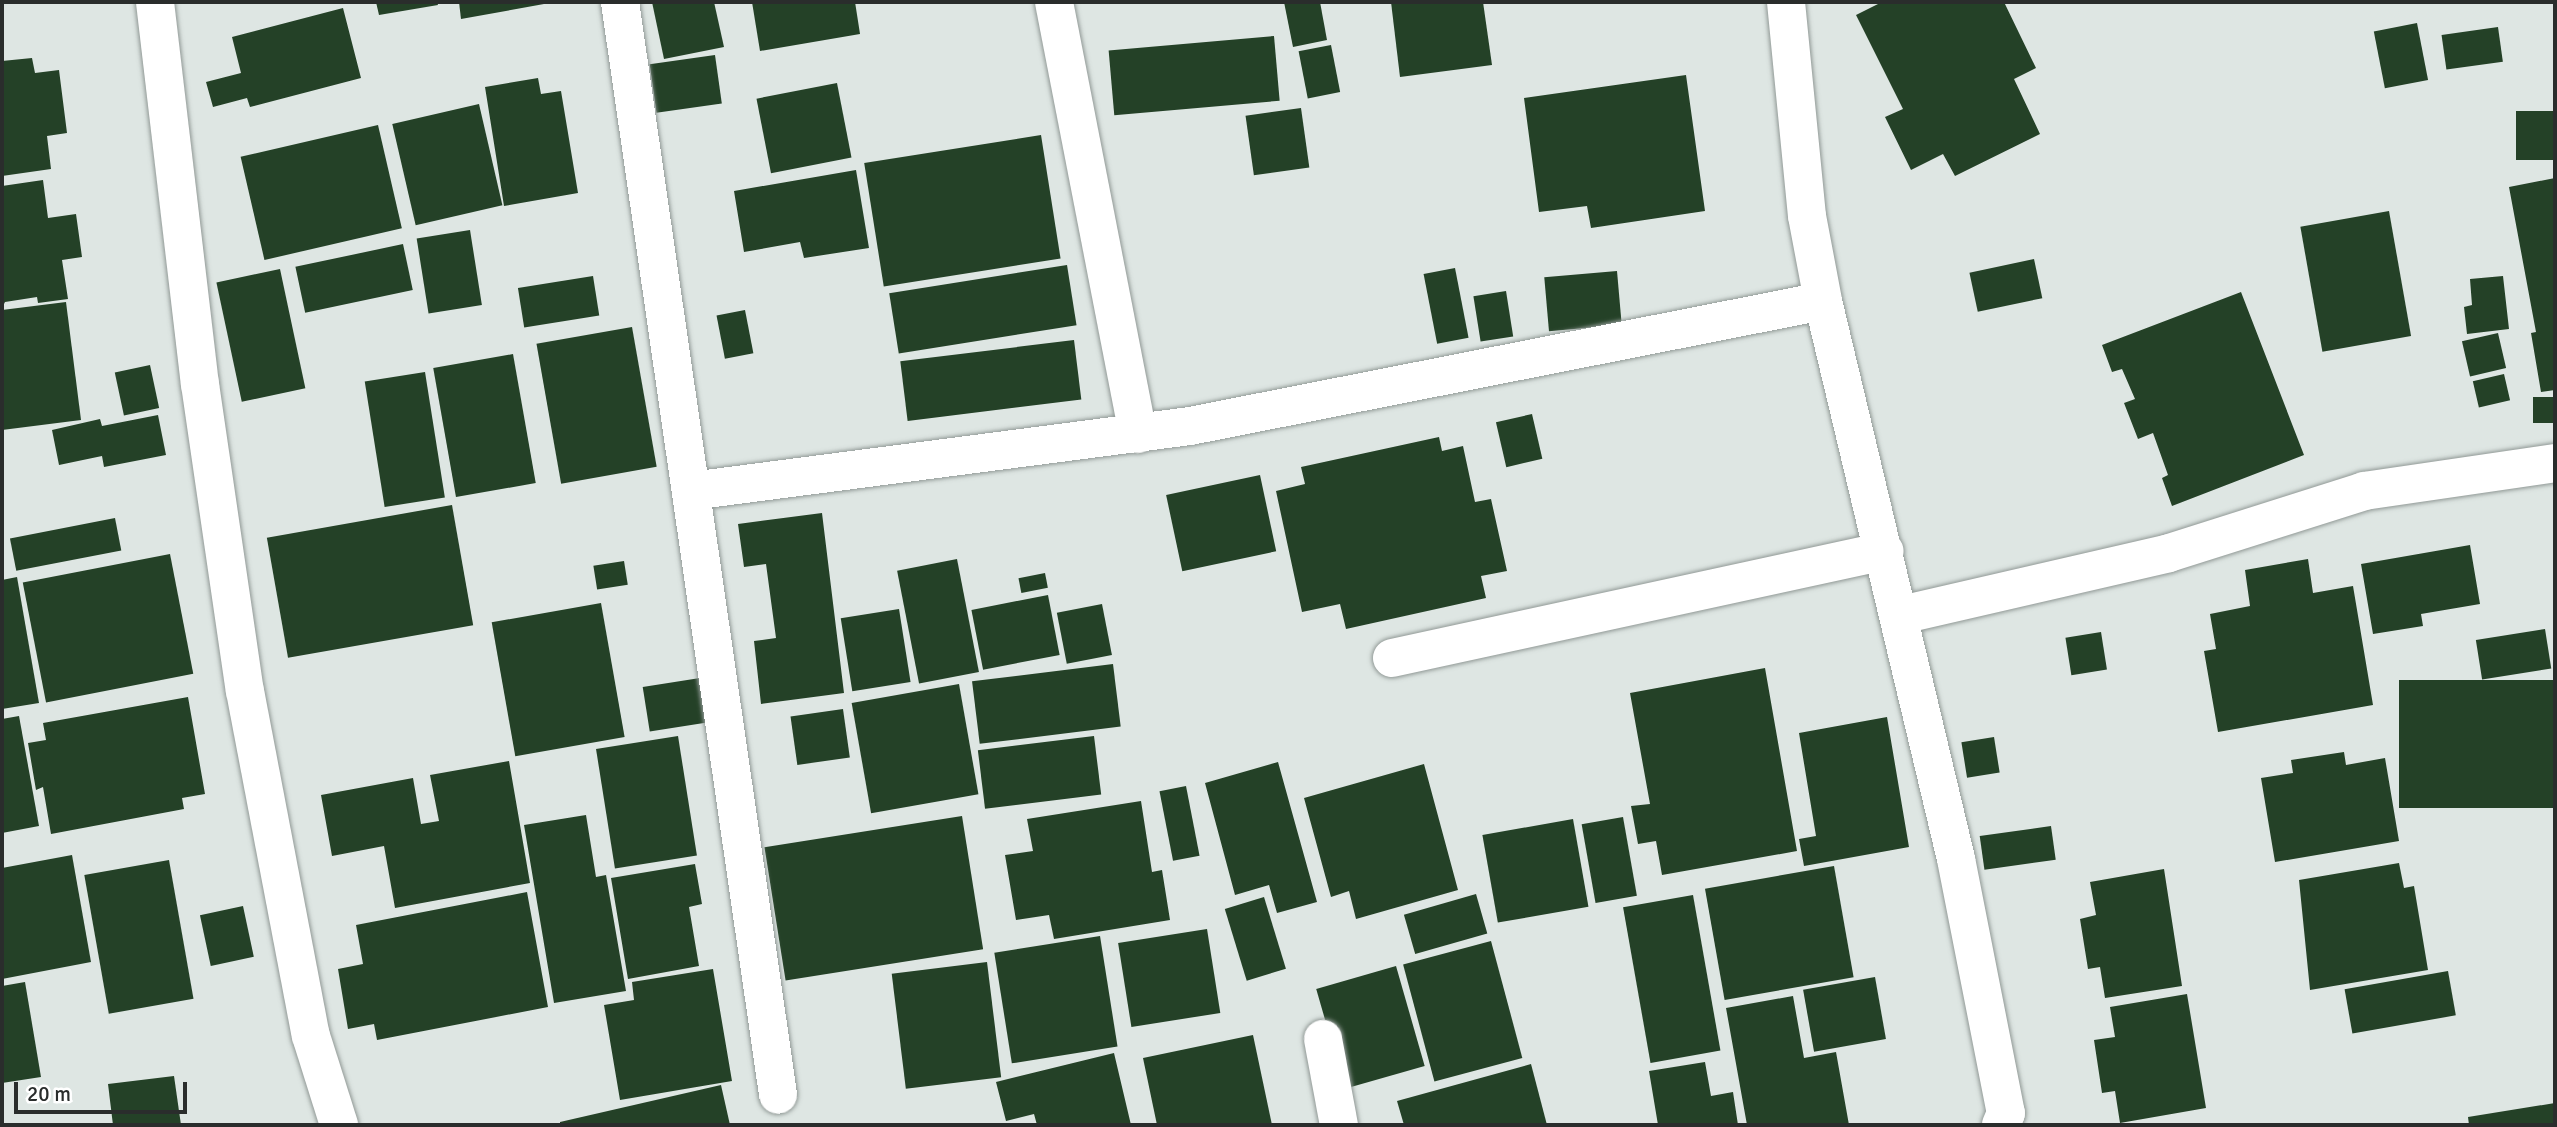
<!DOCTYPE html>
<style>
body{margin:0}
#map{position:relative;width:2557px;height:1127px;overflow:hidden;background:#dee6e3;font-family:Signika,sans-serif}
div>[style]{position:absolute}
[style*='--x']{left:calc(var(--x)*1px);top:calc(var(--y)*1px);width:calc(var(--w)*1px);rotate:calc(var(--a)*1deg)}
.building>*{inset:0;background:#244127;transform-origin:0 0}
.roads{filter:drop-shadow(0 0 2px #919996) drop-shadow(0 0 2px #919996)}
.street>*{height:38px;margin:-19px;padding:0 19px;transform-origin:19px;border-radius:19px;background:#fff}
span{translate:-50% -50%;white-space:nowrap;text-align:center;line-height:1.15;-webkit-text-stroke:7px #fff;paint-order:stroke}
.frame{position:absolute;inset:0;border:4px solid #2a2d2c;pointer-events:none}
.scale{position:absolute;left:14px;top:1082px;width:173px;height:32px;box-sizing:border-box;border:4px solid #2a2d2c;border-top:0;padding-left:9px;font-size:21px;line-height:24px;white-space:nowrap;color:#2a2d2c;-webkit-text-stroke:5px #fff;paint-order:stroke}
</style>
<div id="map">
<div class="building">
<i style="clip-path:polygon(376px 2px,437px 2px,438px 5px,379px 15px)"></i>
<i style="clip-path:polygon(459px 2px,543px 2px,544px 4px,461px 19px)"></i>
<i style="clip-path:polygon(652px 2px,714px 2px,724px 47px,664px 59px)"></i>
<i style="clip-path:polygon(752px 2px,855px 2px,860px 34px,760px 51px)"></i>
<i style="clip-path:polygon(1284px 2px,1320px 2px,1327px 40px,1293px 47px)"></i>
<i style="clip-path:polygon(1391px 2px,1483px 2px,1492px 65px,1400px 77px)"></i>
<i style="clip-path:polygon(1882px 2px,2004px 2px,2036px 68px,2014px 79px,2040px 134px,1955px 176px,1943px 154px,1911px 170px,1885px 117px,1903px 109px,1856px 15px)"></i>
<i style="clip-path:polygon(343px 8px,361px 78px,250px 107px,247px 98px,213px 107px,206px 82px,241px 73px,232px 37px)"></i>
<i style="left:2417px;top:23px;width:58px;height:44px;rotate:79deg"></i>
<i style="left:2498px;top:27px;width:35px;height:57px;rotate:82deg"></i>
<i style="left:1274px;top:36px;width:65px;height:166px;rotate:85deg"></i>
<i style="left:1331px;top:45px;width:48px;height:33px;rotate:79deg"></i>
<i style="left:715px;top:55px;width:49px;height:66px;rotate:82deg"></i>
<i style="clip-path:polygon(32px 58px,35px 73px,59px 70px,67px 133px,47px 136px,51px 169px,2px 176px,2px 61px)"></i>
<i style="clip-path:polygon(1686px 75px,1705px 211px,1591px 228px,1587px 206px,1539px 212px,1524px 98px)"></i>
<i style="clip-path:polygon(538px 78px,541px 94px,561px 91px,578px 193px,504px 206px,485px 87px)"></i>
<i style="left:837px;top:83px;width:76px;height:82px;rotate:79deg"></i>
<i style="left:479px;top:104px;width:104px;height:89px;rotate:77deg"></i>
<i style="left:1301px;top:108px;width:60px;height:56px;rotate:82deg"></i>
<i style="left:2516px;top:111px;width:39px;height:49px"></i>
<i style="left:378px;top:125px;width:106px;height:141px;rotate:77deg"></i>
<i style="left:1041px;top:135px;width:125px;height:179px;rotate:81deg"></i>
<i style="clip-path:polygon(856px 170px,869px 248px,804px 258px,800px 242px,744px 252px,734px 191px)"></i>
<i style="clip-path:polygon(2555px 178px,2555px 390px,2541px 392px,2531px 333px,2536px 332px,2509px 187px)"></i>
<i style="clip-path:polygon(43px 180px,48px 218px,76px 214px,82px 257px,62px 260px,68px 299px,38px 303px,37px 297px,5px 302px,2px 308px,2px 186px)"></i>
<i style="left:2389px;top:211px;width:127px;height:90px;rotate:80deg"></i>
<i style="left:470px;top:230px;width:76px;height:54px;rotate:81deg"></i>
<i style="left:403px;top:244px;width:47px;height:110px;rotate:78deg"></i>
<i style="left:2034px;top:259px;width:40px;height:66px;rotate:78deg"></i>
<i style="left:1067px;top:265px;width:61px;height:180px;rotate:81deg"></i>
<i style="left:1455px;top:268px;width:71px;height:32px;rotate:79deg"></i>
<i style="left:280px;top:269px;width:122px;height:65px;rotate:78deg"></i>
<i style="left:1617px;top:271px;width:54px;height:73px;rotate:85deg"></i>
<i style="left:593px;top:276px;width:40px;height:76px;rotate:81deg"></i>
<i style="clip-path:polygon(2503px 276px,2509px 329px,2467px 334px,2464px 307px,2472px 305px,2470px 279px)"></i>
<i style="left:1506px;top:291px;width:46px;height:33px;rotate:81deg"></i>
<i style="clip-path:polygon(2241px 292px,2304px 455px,2172px 506px,2162px 478px,2168px 475px,2153px 433px,2138px 439px,2124px 403px,2135px 399px,2122px 369px,2112px 372px,2102px 345px)"></i>
<i style="clip-path:polygon(66px 302px,81px 420px,2px 430px,2px 310px)"></i>
<i style="left:745px;top:310px;width:44px;height:29px;rotate:79deg"></i>
<i style="left:632px;top:327px;width:142px;height:97px;rotate:80deg"></i>
<i style="left:2498px;top:333px;width:36px;height:37px;rotate:77deg"></i>
<i style="left:1074px;top:340px;width:60px;height:175px;rotate:83deg"></i>
<i style="left:513px;top:354px;width:131px;height:81px;rotate:80deg"></i>
<i style="left:150px;top:365px;width:44px;height:36px;rotate:78deg"></i>
<i style="left:425px;top:372px;width:127px;height:61px;rotate:81deg"></i>
<i style="left:2504px;top:374px;width:27px;height:32px;rotate:77deg"></i>
<i style="left:2533px;top:397px;width:22px;height:26px"></i>
<i style="left:1532px;top:414px;width:46px;height:37px;rotate:77deg"></i>
<i style="clip-path:polygon(158px 415px,166px 455px,104px 467px,102px 456px,59px 465px,52px 430px,100px 419px,102px 426px)"></i>
<i style="clip-path:polygon(1439px 437px,1442px 451px,1463px 446px,1475px 502px,1491px 499px,1507px 571px,1481px 576px,1486px 598px,1346px 629px,1340px 604px,1302px 612px,1276px 491px,1305px 484px,1301px 467px)"></i>
<i style="left:1260px;top:475px;width:78px;height:96px;rotate:78deg"></i>
<i style="left:452px;top:505px;width:122px;height:188px;rotate:80deg"></i>
<i style="clip-path:polygon(822px 513px,844px 693px,761px 704px,754px 641px,776px 638px,766px 564px,744px 567px,738px 524px)"></i>
<i style="left:115px;top:518px;width:33px;height:107px;rotate:79deg"></i>
<i style="clip-path:polygon(2470px 545px,2480px 604px,2421px 614px,2423px 626px,2373px 634px,2361px 564px)"></i>
<i style="left:170px;top:554px;width:122px;height:150px;rotate:79deg"></i>
<i style="left:957px;top:559px;width:115px;height:61px;rotate:79deg"></i>
<i style="clip-path:polygon(2308px 559px,2313px 593px,2353px 586px,2373px 705px,2218px 732px,2204px 651px,2216px 649px,2210px 614px,2250px 606px,2245px 570px)"></i>
<i style="left:624px;top:561px;width:24px;height:31px;rotate:81deg"></i>
<i style="left:1045px;top:573px;width:15px;height:27px;rotate:79deg"></i>
<i style="clip-path:polygon(17px 577px,39px 703px,2px 709px,2px 580px)"></i>
<i style="left:1048px;top:595px;width:61px;height:78px;rotate:79deg"></i>
<i style="left:601px;top:603px;width:136px;height:111px;rotate:80deg"></i>
<i style="left:1102px;top:604px;width:52px;height:46px;rotate:79deg"></i>
<i style="left:899px;top:609px;width:74px;height:59px;rotate:81deg"></i>
<i style="left:2545px;top:629px;width:40px;height:70px;rotate:81deg"></i>
<i style="left:2101px;top:632px;width:38px;height:36px;rotate:81deg"></i>
<i style="left:1113px;top:664px;width:63px;height:142px;rotate:83deg"></i>
<i style="clip-path:polygon(1765px 668px,1797px 851px,1662px 875px,1656px 841px,1638px 844px,1631px 806px,1650px 804px,1630px 693px)"></i>
<i style="left:700px;top:678px;width:45px;height:58px;rotate:81deg"></i>
<i style="left:2555px;top:680px;width:128px;height:156px;rotate:90deg"></i>
<i style="left:959px;top:684px;width:112px;height:109px;rotate:80deg"></i>
<i style="clip-path:polygon(188px 697px,205px 794px,182px 798px,184px 809px,51px 834px,43px 787px,36px 790px,28px 743px,46px 740px,43px 723px)"></i>
<i style="left:843px;top:709px;width:49px;height:53px;rotate:82deg"></i>
<i style="clip-path:polygon(19px 716px,39px 826px,2px 833px,2px 719px)"></i>
<i style="clip-path:polygon(1887px 717px,1909px 847px,1804px 866px,1799px 839px,1816px 836px,1799px 733px)"></i>
<i style="left:678px;top:736px;width:121px;height:83px;rotate:81deg"></i>
<i style="left:1094px;top:736px;width:59px;height:117px;rotate:83deg"></i>
<i style="left:1994px;top:737px;width:36px;height:33px;rotate:81deg"></i>
<i style="clip-path:polygon(2344px 752px,2346px 765px,2385px 758px,2399px 841px,2275px 862px,2261px 778px,2293px 773px,2291px 760px)"></i>
<i style="clip-path:polygon(509px 761px,530px 883px,395px 908px,384px 846px,332px 856px,321px 795px,413px 778px,421px 824px,439px 821px,430px 775px)"></i>
<i style="clip-path:polygon(1278px 762px,1317px 902px,1277px 913px,1269px 885px,1235px 895px,1205px 783px)"></i>
<i style="clip-path:polygon(1424px 764px,1458px 890px,1356px 919px,1349px 891px,1331px 897px,1304px 798px)"></i>
<i style="left:1186px;top:786px;width:71px;height:27px;rotate:79deg"></i>
<i style="clip-path:polygon(1141px 801px,1152px 872px,1162px 870px,1170px 920px,1054px 939px,1049px 915px,1016px 920px,1005px 855px,1033px 851px,1027px 819px)"></i>
<i style="clip-path:polygon(586px 815px,596px 877px,606px 875px,626px 991px,554px 1003px,524px 825px)"></i>
<i style="left:962px;top:816px;width:135px;height:200px;rotate:81deg"></i>
<i style="left:1623px;top:817px;width:80px;height:42px;rotate:80deg"></i>
<i style="left:1573px;top:819px;width:89px;height:92px;rotate:80deg"></i>
<i style="left:2051px;top:826px;width:34px;height:72px;rotate:82deg"></i>
<i style="clip-path:polygon(72px 855px,91px 962px,2px 979px,2px 868px)"></i>
<i style="left:169px;top:860px;width:141px;height:86px;rotate:80deg"></i>
<i style="clip-path:polygon(2399px 863px,2404px 888px,2414px 886px,2428px 970px,2310px 990px,2299px 880px)"></i>
<i style="clip-path:polygon(695px 864px,702px 904px,689px 907px,699px 966px,628px 979px,611px 878px)"></i>
<i style="left:1834px;top:866px;width:113px;height:131px;rotate:80deg"></i>
<i style="clip-path:polygon(2164px 869px,2182px 986px,2105px 998px,2100px 967px,2088px 969px,2080px 919px,2096px 915px,2090px 882px)"></i>
<i style="clip-path:polygon(527px 892px,548px 1007px,377px 1040px,374px 1024px,348px 1029px,338px 969px,363px 964px,356px 925px)"></i>
<i style="left:1476px;top:894px;width:41px;height:75px;rotate:74deg"></i>
<i style="left:1693px;top:895px;width:158px;height:71px;rotate:80deg"></i>
<i style="left:1264px;top:897px;width:75px;height:41px;rotate:73deg"></i>
<i style="left:243px;top:906px;width:52px;height:44px;rotate:78deg"></i>
<i style="left:1207px;top:929px;width:85px;height:90px;rotate:81deg"></i>
<i style="left:1100px;top:936px;width:112px;height:107px;rotate:81deg"></i>
<i style="left:1491px;top:941px;width:121px;height:91px;rotate:75deg"></i>
<i style="left:987px;top:962px;width:116px;height:96px;rotate:83deg"></i>
<i style="left:1396px;top:966px;width:104px;height:83px;rotate:74deg"></i>
<i style="clip-path:polygon(713px 969px,732px 1081px,620px 1100px,604px 1005px,634px 1000px,632px 982px)"></i>
<i style="left:2448px;top:971px;width:45px;height:105px;rotate:80deg"></i>
<i style="left:1875px;top:977px;width:63px;height:73px;rotate:80deg"></i>
<i style="clip-path:polygon(25px 982px,41px 1077px,2px 1083px,2px 986px)"></i>
<i style="clip-path:polygon(2187px 994px,2206px 1108px,2120px 1123px,2115px 1091px,2102px 1093px,2094px 1040px,2115px 1037px,2110px 1007px)"></i>
<i style="clip-path:polygon(1793px 996px,1804px 1058px,1836px 1052px,1849px 1125px,1747px 1125px,1726px 1008px)"></i>
<i style="clip-path:polygon(1253px 1035px,1272px 1125px,1157px 1125px,1143px 1058px)"></i>
<i style="clip-path:polygon(1114px 1053px,1131px 1125px,1037px 1125px,1034px 1114px,1006px 1121px,996px 1082px)"></i>
<i style="clip-path:polygon(1705px 1062px,1711px 1096px,1733px 1092px,1738px 1125px,1658px 1125px,1649px 1071px)"></i>
<i style="clip-path:polygon(1531px 1064px,1547px 1125px,1404px 1125px,1397px 1101px)"></i>
<i style="clip-path:polygon(174px 1076px,181px 1125px,113px 1125px,108px 1084px)"></i>
<i style="clip-path:polygon(721px 1085px,730px 1125px,560px 1125px,560px 1122px)"></i>
<i style="clip-path:polygon(2555px 1103px,2555px 1125px,2469px 1125px,2468px 1117px)"></i>
</div>
<div class="roads">
<div class="street">
<i style="--x:155;--y:2;--w:385;--a:83.3"></i>
<i style="--x:200;--y:384;--w:310;--a:81.7"></i>
<i style="--x:245;--y:691;--w:351;--a:79.2"></i>
<i style="--x:311;--y:1036;--w:93;--a:72.5"></i>
<i style="--x:620;--y:2;--w:1104;--a:81.77"></i>
<i style="--x:1054;--y:2;--w:440;--a:79"></i>
<i style="--x:1786;--y:2;--w:215;--a:84.4"></i>
<i style="--x:1807;--y:216;--w:86;--a:79.3"></i>
<i style="--x:1823;--y:301;--w:574;--a:76.59"></i>
<i style="--x:1956;--y:859;--w:259;--a:78.9"></i>
<i style="--x:2006;--y:1113;--w:13;--a:113"></i>
<i style="--x:691;--y:491;--w:503;--a:-7.42"></i>
<i style="--x:1190;--y:426;--w:645;--a:-11.17"></i>
<i style="--x:1901;--y:615;--w:275;--a:-13"></i>
<i style="--x:2169;--y:553;--w:205;--a:-17.6"></i>
<i style="--x:2364;--y:491;--w:193;--a:-8.3"></i>
<i style="--x:1392;--y:658;--w:504;--a:-12.25"></i>
<i style="--x:1323;--y:1039;--w:87;--a:79.5"></i>
</div>
</div>
<div class="frame"></div>
<div class="scale">20 m</div>
</div>
